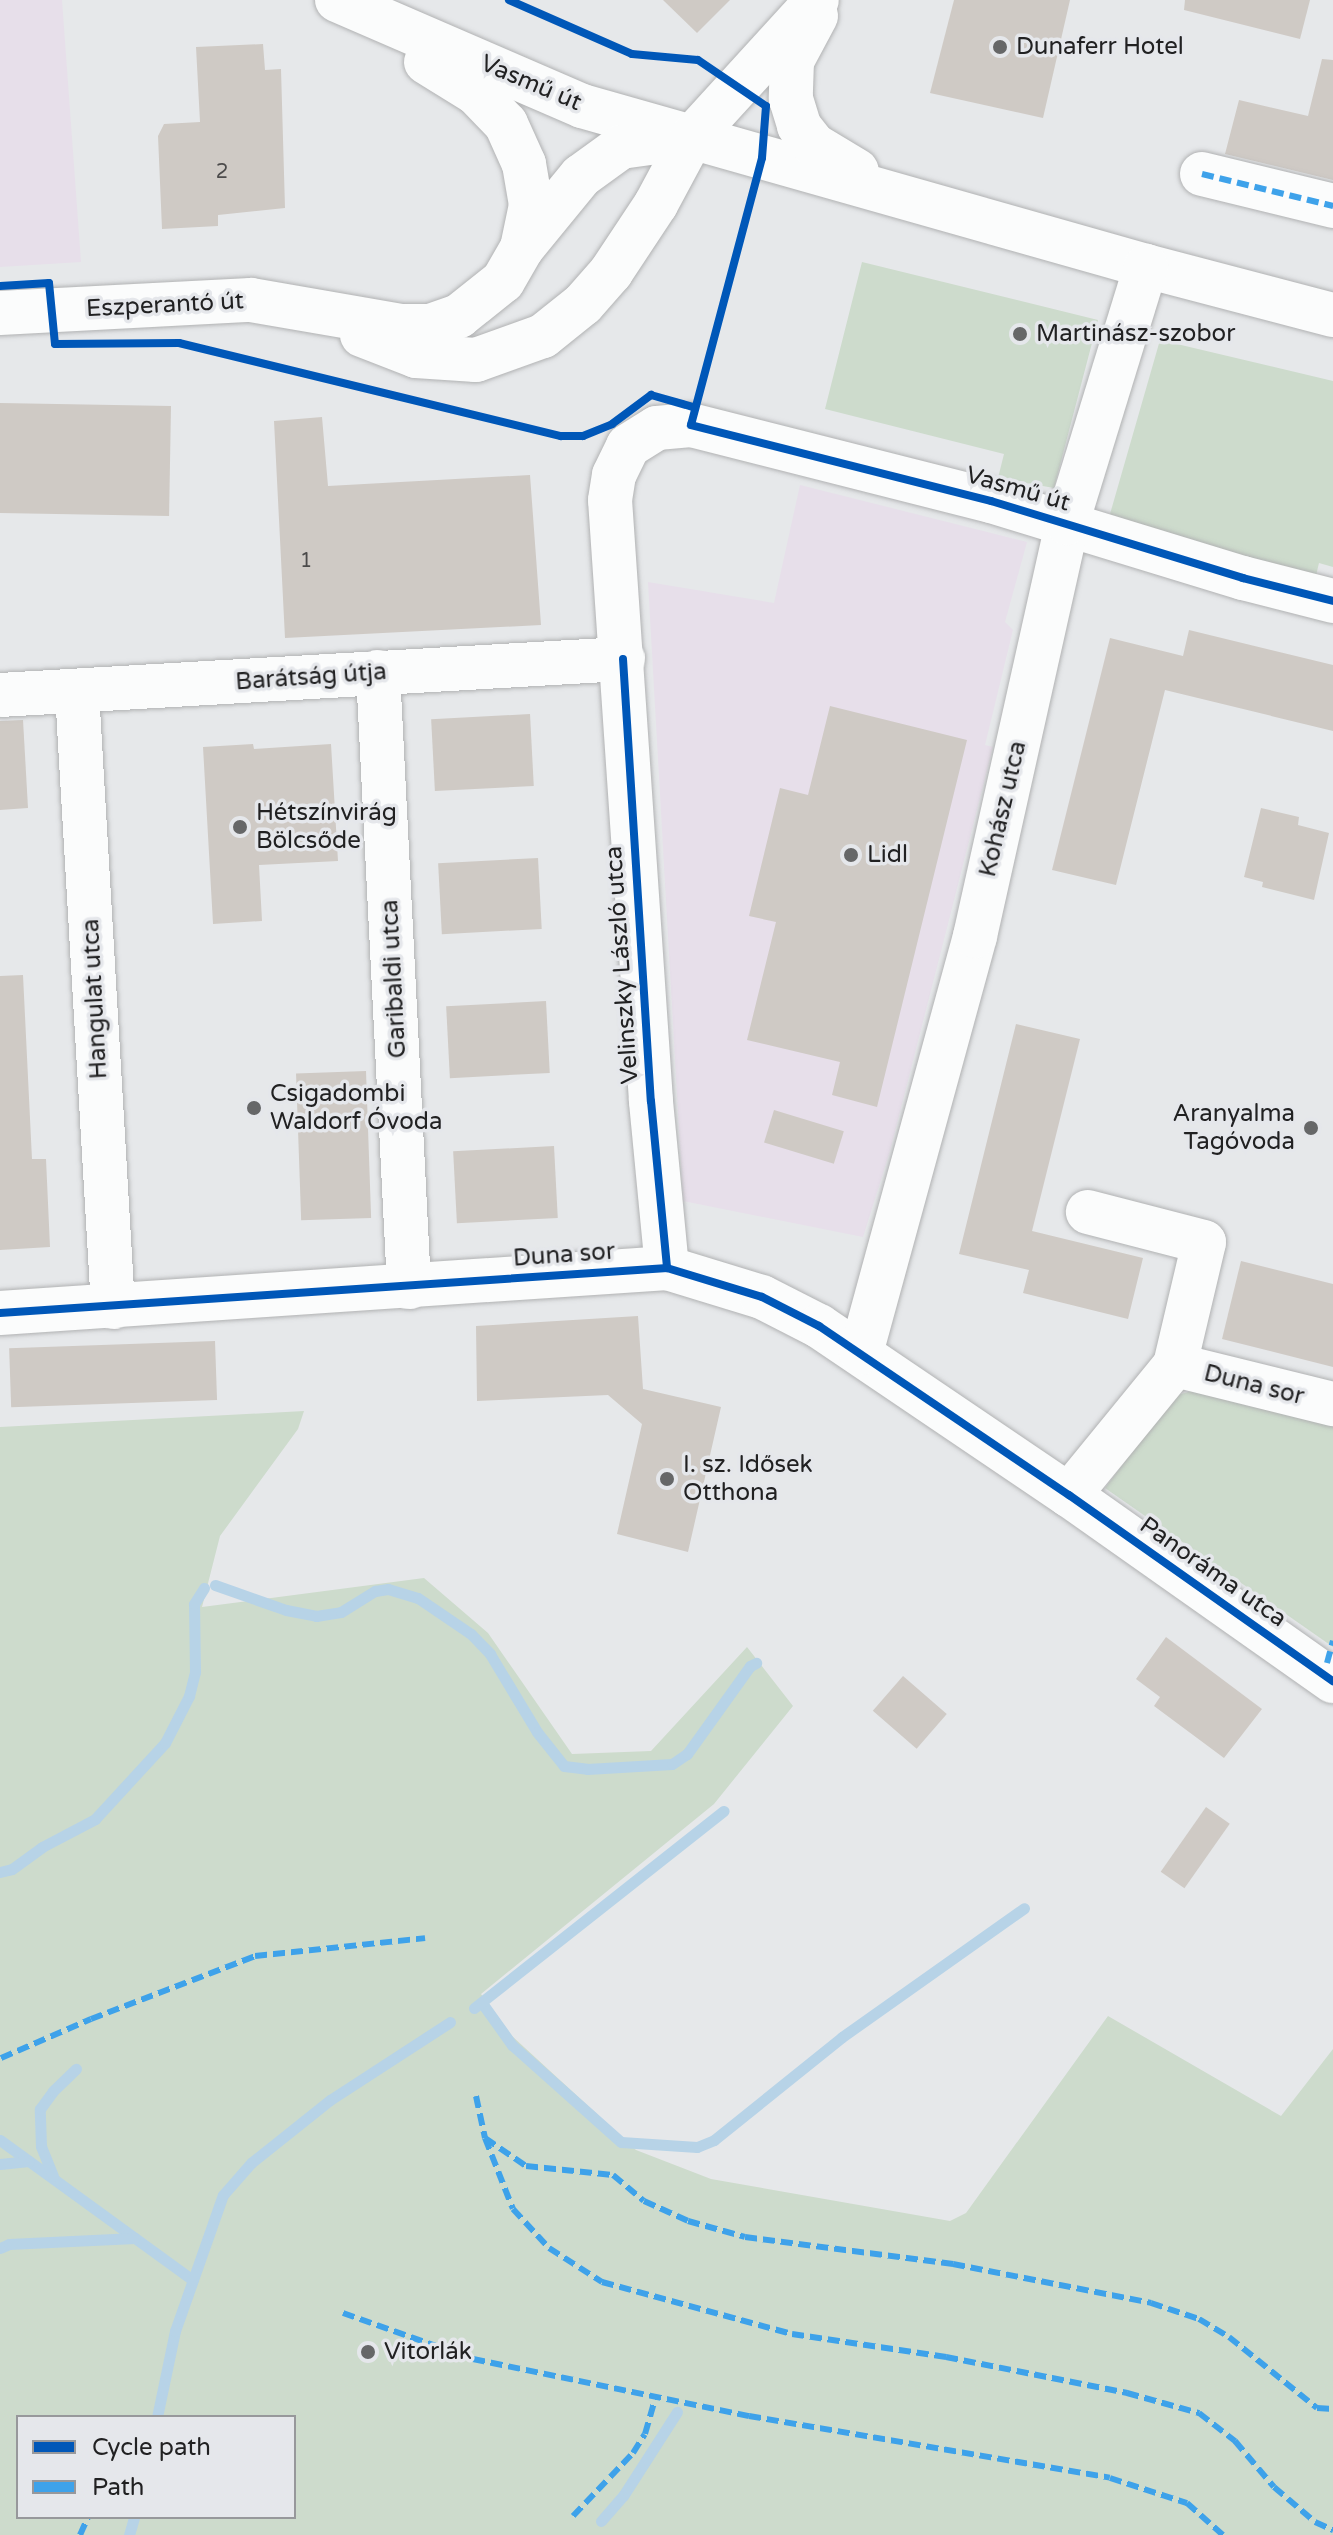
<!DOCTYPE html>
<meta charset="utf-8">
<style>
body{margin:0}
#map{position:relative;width:1333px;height:2535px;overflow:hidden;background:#e6e8ea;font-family:"Varela Round",sans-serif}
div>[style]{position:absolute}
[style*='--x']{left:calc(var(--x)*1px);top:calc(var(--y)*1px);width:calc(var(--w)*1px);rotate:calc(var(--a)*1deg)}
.commercial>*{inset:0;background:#e7dfea}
.green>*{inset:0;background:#cddbcc}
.stream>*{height:11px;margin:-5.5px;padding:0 5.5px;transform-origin:5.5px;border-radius:5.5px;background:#b7d3e7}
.building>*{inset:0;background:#cfcac5;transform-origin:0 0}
.roads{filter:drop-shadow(0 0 2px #b1b2b3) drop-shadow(0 0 2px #b1b2b3)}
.minor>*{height:44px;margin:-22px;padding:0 22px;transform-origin:22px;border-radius:22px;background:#fbfcfc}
.quiet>*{height:6px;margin-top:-3px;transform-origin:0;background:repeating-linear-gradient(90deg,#3ea2ea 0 12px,transparent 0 18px)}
.cycleway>*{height:8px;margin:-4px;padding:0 4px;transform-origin:4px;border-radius:4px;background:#0057b8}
.dots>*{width:22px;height:22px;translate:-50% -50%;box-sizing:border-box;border:4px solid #e5e7eb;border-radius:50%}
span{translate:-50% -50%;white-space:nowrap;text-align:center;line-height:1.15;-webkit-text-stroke:7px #e5e7eb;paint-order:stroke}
.number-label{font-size:20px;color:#4c4b4b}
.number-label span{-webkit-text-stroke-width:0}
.poi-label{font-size:24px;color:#212122}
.left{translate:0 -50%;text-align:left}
.right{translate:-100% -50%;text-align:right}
.street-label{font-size:24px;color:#212122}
.legend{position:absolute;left:16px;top:2415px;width:280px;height:104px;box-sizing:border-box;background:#e5e7eb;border:2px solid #97989b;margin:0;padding:10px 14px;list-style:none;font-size:24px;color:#212122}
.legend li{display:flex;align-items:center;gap:16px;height:40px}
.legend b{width:40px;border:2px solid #97989b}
</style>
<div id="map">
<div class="commercial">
<i style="clip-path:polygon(0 0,62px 0,81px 262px,0 267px)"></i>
<i style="clip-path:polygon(800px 485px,1027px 542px,1005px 622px,1013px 630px,985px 745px,993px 747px,890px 1151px,863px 1237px,683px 1201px,648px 582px,774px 603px)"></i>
</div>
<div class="green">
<i style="clip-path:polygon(862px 262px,1098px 320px,1054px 488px,998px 478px,1004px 454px,825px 409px)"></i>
<i style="clip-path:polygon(1160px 340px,1333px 381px,1333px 567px,1319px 563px,1314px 584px,1108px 521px)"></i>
<i style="clip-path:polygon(1202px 1388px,1333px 1421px,1333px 1647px,1105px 1488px,1174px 1396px)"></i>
<i style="clip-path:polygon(evenodd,304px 1411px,298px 1429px,220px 1536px,202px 1607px,424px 1578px,488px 1633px,572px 1754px,651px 1751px,747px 1647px,793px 1706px,714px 1804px,481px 1994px,512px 2036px,636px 2150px,711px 2179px,950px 2221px,966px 2213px,1108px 2016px,1281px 2116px,1333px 2049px,1333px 2535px,0 2535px,0 1427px,304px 1411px,18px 2417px,294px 2417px,294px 2517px,18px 2517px,18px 2417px)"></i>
</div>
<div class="stream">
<i style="--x:215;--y:1585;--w:75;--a:19.4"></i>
<i style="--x:286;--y:1610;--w:31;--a:11"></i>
<i style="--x:316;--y:1616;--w:25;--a:-9"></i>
<i style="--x:341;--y:1612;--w:40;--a:-32"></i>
<i style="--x:375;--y:1591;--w:13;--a:-9"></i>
<i style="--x:388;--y:1589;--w:31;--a:17"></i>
<i style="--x:418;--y:1598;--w:64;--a:34.2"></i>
<i style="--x:471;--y:1634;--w:28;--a:46"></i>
<i style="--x:490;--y:1654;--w:91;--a:58.9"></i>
<i style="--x:537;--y:1732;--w:43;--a:51.5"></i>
<i style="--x:564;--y:1766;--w:23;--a:7"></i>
<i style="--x:587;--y:1769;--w:85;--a:-3.4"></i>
<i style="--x:672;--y:1764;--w:18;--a:-34"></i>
<i style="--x:687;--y:1754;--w:108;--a:-54.4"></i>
<i style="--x:750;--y:1666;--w:7;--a:-27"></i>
<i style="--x:0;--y:1872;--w:12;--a:-14"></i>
<i style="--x:12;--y:1869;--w:37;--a:-36"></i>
<i style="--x:42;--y:1847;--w:60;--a:-27.8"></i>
<i style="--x:95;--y:1819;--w:103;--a:-47.4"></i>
<i style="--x:165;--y:1743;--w:53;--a:-62.9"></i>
<i style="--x:189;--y:1696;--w:25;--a:-76"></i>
<i style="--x:195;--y:1672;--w:68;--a:-90.8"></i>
<i style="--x:194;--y:1604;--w:19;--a:-58"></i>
<i style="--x:482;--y:2003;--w:52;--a:54.5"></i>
<i style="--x:512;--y:2045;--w:146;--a:41.7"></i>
<i style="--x:621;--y:2142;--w:76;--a:3.8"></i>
<i style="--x:697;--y:2147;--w:18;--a:-22"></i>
<i style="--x:714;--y:2140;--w:164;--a:-38.8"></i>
<i style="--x:842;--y:2037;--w:223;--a:-35.3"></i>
<i style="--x:474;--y:2008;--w:318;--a:-38.3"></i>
<i style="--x:0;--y:2140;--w:238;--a:36"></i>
<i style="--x:0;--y:2164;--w:29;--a:-6"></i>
<i style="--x:53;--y:2176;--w:32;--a:-112"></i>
<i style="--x:41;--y:2146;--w:37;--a:-92"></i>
<i style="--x:40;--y:2109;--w:22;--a:-54"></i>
<i style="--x:53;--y:2091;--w:32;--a:-44"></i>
<i style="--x:0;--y:2248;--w:10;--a:-24"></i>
<i style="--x:9;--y:2244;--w:126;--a:-2.7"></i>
<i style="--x:157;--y:2417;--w:88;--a:-78.2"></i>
<i style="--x:175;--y:2331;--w:144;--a:-70.6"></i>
<i style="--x:223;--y:2195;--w:43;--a:-48.8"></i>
<i style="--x:251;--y:2163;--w:101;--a:-38.6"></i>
<i style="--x:330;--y:2100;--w:143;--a:-33"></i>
<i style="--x:601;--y:2521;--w:33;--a:-49"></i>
<i style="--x:623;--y:2496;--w:100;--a:-57.3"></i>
<i style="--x:129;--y:2535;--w:19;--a:-74"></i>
</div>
<div class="building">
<i style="clip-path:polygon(663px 0,730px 0,697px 33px)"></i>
<i style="clip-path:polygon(954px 0,1070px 0,1043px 118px,930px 93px)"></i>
<i style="clip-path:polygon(1185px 0,1310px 0,1300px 39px,1184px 10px)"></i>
<i style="clip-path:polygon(263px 44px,265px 70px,281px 69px,285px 208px,218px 215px,218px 226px,162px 229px,158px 136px,164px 124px,200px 122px,196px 47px)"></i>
<i style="clip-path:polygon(1322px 59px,1333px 60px,1333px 180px,1225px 154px,1239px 100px,1308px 116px)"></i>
<i style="left:171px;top:406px;width:110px;height:171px;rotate:91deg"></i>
<i style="clip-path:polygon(322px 417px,328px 486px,530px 475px,541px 625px,285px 638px,274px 421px)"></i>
<i style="clip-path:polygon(1189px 630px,1333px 665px,1333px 731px,1165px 690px,1116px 885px,1052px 870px,1110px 638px,1183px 656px)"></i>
<i style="clip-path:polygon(830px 706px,967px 740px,877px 1107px,832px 1095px,840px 1062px,747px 1040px,776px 922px,749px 916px,780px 788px,808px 795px)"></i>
<i style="left:530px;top:714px;width:72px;height:99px;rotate:87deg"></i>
<i style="clip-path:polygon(23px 720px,28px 808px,0 810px,0 721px)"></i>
<i style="clip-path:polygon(253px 744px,254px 749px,331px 744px,338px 861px,259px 865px,262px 921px,213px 924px,203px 747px)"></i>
<i style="clip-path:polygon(1261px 808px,1299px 817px,1298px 825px,1329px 833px,1314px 900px,1262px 887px,1263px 882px,1244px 877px)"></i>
<i style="left:538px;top:858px;width:71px;height:100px;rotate:87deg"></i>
<i style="clip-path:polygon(23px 975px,32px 1159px,46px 1159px,50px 1247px,0 1250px,0 976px)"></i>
<i style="left:546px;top:1001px;width:72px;height:100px;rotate:87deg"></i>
<i style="clip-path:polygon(1016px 1024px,1080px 1039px,1032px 1231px,1143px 1258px,1128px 1319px,1023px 1293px,1029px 1270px,959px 1254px)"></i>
<i style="left:366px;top:1071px;width:147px;height:70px;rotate:88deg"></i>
<i style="left:774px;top:1110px;width:73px;height:34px;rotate:17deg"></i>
<i style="left:554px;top:1146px;width:72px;height:101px;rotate:87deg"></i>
<i style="clip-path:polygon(1241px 1261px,1333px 1284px,1333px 1367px,1222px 1339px)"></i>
<i style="clip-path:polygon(638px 1316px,643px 1389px,721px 1407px,688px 1552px,617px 1534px,642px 1424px,608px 1395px,477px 1401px,476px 1326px)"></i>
<i style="left:215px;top:1341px;width:59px;height:206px;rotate:88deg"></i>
<i style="clip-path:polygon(1166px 1637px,1262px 1709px,1224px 1758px,1154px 1706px,1160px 1697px,1136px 1679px)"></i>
<i style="left:903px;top:1676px;width:58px;height:46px;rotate:41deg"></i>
<i style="left:1206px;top:1807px;width:29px;height:79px;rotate:35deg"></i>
</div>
<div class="roads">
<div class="minor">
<i style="--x:337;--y:0;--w:267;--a:23.4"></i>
<i style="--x:582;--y:106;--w:586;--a:15.84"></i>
<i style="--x:1146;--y:266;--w:193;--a:14.7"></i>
<i style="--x:816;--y:16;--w:51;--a:118.1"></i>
<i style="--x:792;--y:61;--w:38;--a:92"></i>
<i style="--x:791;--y:99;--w:28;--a:73"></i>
<i style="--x:799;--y:126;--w:24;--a:52"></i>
<i style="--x:814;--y:145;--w:50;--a:31.2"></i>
<i style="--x:426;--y:62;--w:59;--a:31.8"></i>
<i style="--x:476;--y:93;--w:43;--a:45.9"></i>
<i style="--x:506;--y:124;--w:44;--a:65.8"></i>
<i style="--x:524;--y:164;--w:42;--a:80.3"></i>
<i style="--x:531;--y:205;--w:44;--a:101.8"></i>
<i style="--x:1202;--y:174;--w:135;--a:13.7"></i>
<i style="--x:0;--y:313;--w:251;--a:-3"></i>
<i style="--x:251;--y:300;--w:152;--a:9.8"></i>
<i style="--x:401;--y:326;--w:29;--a:0"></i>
<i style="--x:430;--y:326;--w:31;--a:-19"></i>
<i style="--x:459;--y:316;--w:56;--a:-38.5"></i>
<i style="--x:503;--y:281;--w:38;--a:-60"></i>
<i style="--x:522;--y:248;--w:93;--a:-50.7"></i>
<i style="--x:581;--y:176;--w:49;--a:-35.9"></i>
<i style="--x:621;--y:147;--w:58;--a:-8"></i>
<i style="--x:362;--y:335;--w:58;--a:21.3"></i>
<i style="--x:416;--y:356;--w:60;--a:3.8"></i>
<i style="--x:476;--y:360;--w:71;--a:-19.7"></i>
<i style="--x:543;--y:336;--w:51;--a:-38.7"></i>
<i style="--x:583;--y:304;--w:43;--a:-48.8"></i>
<i style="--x:611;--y:272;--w:82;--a:-56.5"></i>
<i style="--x:656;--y:204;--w:76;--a:-61.8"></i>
<i style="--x:692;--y:137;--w:185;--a:-47.6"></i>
<i style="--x:378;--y:672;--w:616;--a:87.11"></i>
<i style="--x:77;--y:692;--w:616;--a:86.65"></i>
<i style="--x:0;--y:695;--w:624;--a:-3.31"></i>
<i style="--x:667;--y:1268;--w:168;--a:-95.5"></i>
<i style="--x:651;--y:1101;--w:602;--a:-93.9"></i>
<i style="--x:610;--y:500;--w:25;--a:-81"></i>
<i style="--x:614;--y:475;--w:32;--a:-64"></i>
<i style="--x:628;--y:446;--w:34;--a:-32"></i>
<i style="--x:657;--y:428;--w:34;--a:-5"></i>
<i style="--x:691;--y:425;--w:309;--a:14.2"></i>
<i style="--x:991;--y:501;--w:264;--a:17"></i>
<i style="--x:1243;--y:578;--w:93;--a:14.3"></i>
<i style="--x:0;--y:1313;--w:669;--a:-3.86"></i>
<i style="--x:667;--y:1268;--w:99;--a:17"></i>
<i style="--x:762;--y:1297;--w:64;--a:27"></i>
<i style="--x:819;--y:1326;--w:302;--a:34.1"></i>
<i style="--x:1069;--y:1495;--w:323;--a:35.2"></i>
<i style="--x:861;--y:1353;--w:432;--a:-74.7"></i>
<i style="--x:975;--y:936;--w:423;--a:-77.4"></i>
<i style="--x:1067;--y:523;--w:269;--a:-72.9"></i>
<i style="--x:1175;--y:1365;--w:163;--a:13.9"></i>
<i style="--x:1069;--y:1495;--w:168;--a:-50.8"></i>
<i style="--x:1175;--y:1365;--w:126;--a:-76.7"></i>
<i style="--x:1204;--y:1242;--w:120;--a:-165.5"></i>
</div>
</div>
<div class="quiet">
<i style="--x:1202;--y:174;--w:135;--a:13.7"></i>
<i style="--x:1327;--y:1663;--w:23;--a:-75"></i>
<i style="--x:1;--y:2058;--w:98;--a:-23.4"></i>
<i style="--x:91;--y:2019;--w:176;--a:-21"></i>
<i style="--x:255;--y:1956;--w:171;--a:-6"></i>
<i style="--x:476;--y:2096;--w:43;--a:77.9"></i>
<i style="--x:485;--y:2138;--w:50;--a:34.3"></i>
<i style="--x:526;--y:2166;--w:87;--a:5.9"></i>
<i style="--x:613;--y:2175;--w:40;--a:40"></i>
<i style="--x:644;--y:2201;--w:48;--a:24.4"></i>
<i style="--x:688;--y:2221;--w:59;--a:15.7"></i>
<i style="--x:745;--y:2237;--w:210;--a:7.4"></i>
<i style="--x:953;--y:2264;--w:202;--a:11.1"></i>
<i style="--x:1151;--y:2303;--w:51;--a:18.4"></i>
<i style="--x:1199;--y:2319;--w:35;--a:31"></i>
<i style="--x:1229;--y:2337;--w:113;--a:38.9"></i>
<i style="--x:1317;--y:2408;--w:16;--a:4"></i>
<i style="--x:485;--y:2138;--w:76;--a:68.5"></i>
<i style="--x:513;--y:2209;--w:53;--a:47.3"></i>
<i style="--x:549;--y:2248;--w:63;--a:32.7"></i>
<i style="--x:602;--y:2282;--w:197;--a:15.3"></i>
<i style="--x:792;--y:2334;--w:156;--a:8.5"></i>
<i style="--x:946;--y:2357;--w:185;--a:11.2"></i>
<i style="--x:1127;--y:2393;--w:75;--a:15.5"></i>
<i style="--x:1199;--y:2413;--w:46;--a:37.9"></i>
<i style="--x:1235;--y:2441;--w:60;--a:49.7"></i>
<i style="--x:1274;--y:2487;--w:54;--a:40.5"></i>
<i style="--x:1315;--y:2522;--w:20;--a:24"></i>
<i style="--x:343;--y:2313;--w:138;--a:19.5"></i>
<i style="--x:473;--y:2359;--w:282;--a:11.7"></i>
<i style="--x:749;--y:2416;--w:366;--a:9.7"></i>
<i style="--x:1110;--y:2478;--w:81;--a:18"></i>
<i style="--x:1187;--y:2503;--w:48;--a:41.6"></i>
<i style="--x:573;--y:2516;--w:87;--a:-46.4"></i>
<i style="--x:633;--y:2453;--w:22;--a:-58"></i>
<i style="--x:645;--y:2434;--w:40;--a:-74"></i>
<i style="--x:80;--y:2535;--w:20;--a:-66"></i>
</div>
<div class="cycleway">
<i style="--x:509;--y:0;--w:134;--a:23.7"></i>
<i style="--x:632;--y:54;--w:66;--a:5.2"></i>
<i style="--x:698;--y:60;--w:82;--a:34.1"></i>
<i style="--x:766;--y:106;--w:52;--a:94.4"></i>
<i style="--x:762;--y:158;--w:276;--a:104.9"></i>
<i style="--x:691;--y:425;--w:309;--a:14.2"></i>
<i style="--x:991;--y:501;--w:264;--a:17"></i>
<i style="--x:1243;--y:578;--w:93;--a:14.3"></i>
<i style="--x:0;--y:286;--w:49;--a:-3.5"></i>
<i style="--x:49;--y:283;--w:61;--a:84.4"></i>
<i style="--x:55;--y:344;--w:124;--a:-0.5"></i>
<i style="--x:179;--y:343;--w:393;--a:13.7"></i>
<i style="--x:561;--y:436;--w:22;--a:0"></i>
<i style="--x:583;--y:436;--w:31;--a:-22"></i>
<i style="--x:612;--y:424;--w:49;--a:-36.6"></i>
<i style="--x:651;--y:395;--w:44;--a:15.9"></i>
<i style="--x:623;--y:659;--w:443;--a:86.4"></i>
<i style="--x:651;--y:1101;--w:168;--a:84.5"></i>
<i style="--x:0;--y:1313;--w:669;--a:-3.86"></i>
<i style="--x:667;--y:1268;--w:99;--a:17"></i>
<i style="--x:762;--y:1297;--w:64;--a:27"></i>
<i style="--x:819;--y:1326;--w:302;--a:34.1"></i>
<i style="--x:1069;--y:1495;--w:323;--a:35.2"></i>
</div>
<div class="dots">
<i style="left:1000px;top:47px;background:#666768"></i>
<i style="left:1020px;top:334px;background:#666768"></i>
<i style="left:240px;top:827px;background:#666768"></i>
<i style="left:851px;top:855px;background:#666768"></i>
<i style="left:254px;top:1108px;background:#666768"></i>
<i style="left:1311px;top:1128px;background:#666768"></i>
<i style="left:667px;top:1479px;background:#666768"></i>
<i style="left:368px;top:2352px;background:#666768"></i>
</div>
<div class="number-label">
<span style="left:222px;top:172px">2</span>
<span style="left:306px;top:561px">1</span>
</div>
<div class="poi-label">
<span class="left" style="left:1016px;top:47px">Dunaferr Hotel</span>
<span class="left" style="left:1036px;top:334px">Martinász-szobor</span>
<span class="left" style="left:256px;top:827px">Hétszínvirág<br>Bölcsőde</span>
<span class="left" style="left:867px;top:855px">Lidl</span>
<span class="left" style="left:270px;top:1108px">Csigadombi<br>Waldorf Óvoda</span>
<span class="right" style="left:1295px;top:1128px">Aranyalma<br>Tagóvoda</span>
<span class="left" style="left:683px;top:1479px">I. sz. Idősek<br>Otthona</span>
<span class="left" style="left:384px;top:2352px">Vitorlák</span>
</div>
<div class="street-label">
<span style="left:531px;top:83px;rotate:23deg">Vasmű út</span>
<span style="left:165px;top:305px;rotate:-3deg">Eszperantó út</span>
<span style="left:1018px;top:489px;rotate:16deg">Vasmű út</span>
<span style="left:311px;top:677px;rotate:-4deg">Barátság útja</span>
<span style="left:1003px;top:809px;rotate:-77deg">Kohász utca</span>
<span style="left:622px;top:965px;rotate:-94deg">Velinszky László utca</span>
<span style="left:394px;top:979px;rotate:-93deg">Garibaldi utca</span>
<span style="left:95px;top:999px;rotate:-93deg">Hangulat utca</span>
<span style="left:564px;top:1255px;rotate:-4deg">Duna sor</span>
<span style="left:1254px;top:1385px;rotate:14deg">Duna sor</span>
<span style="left:1213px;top:1572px;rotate:35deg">Panoráma utca</span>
</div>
<ul class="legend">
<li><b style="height:10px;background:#0057b8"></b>Cycle path</li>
<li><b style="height:10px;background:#3ea2ea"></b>Path</li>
</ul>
</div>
